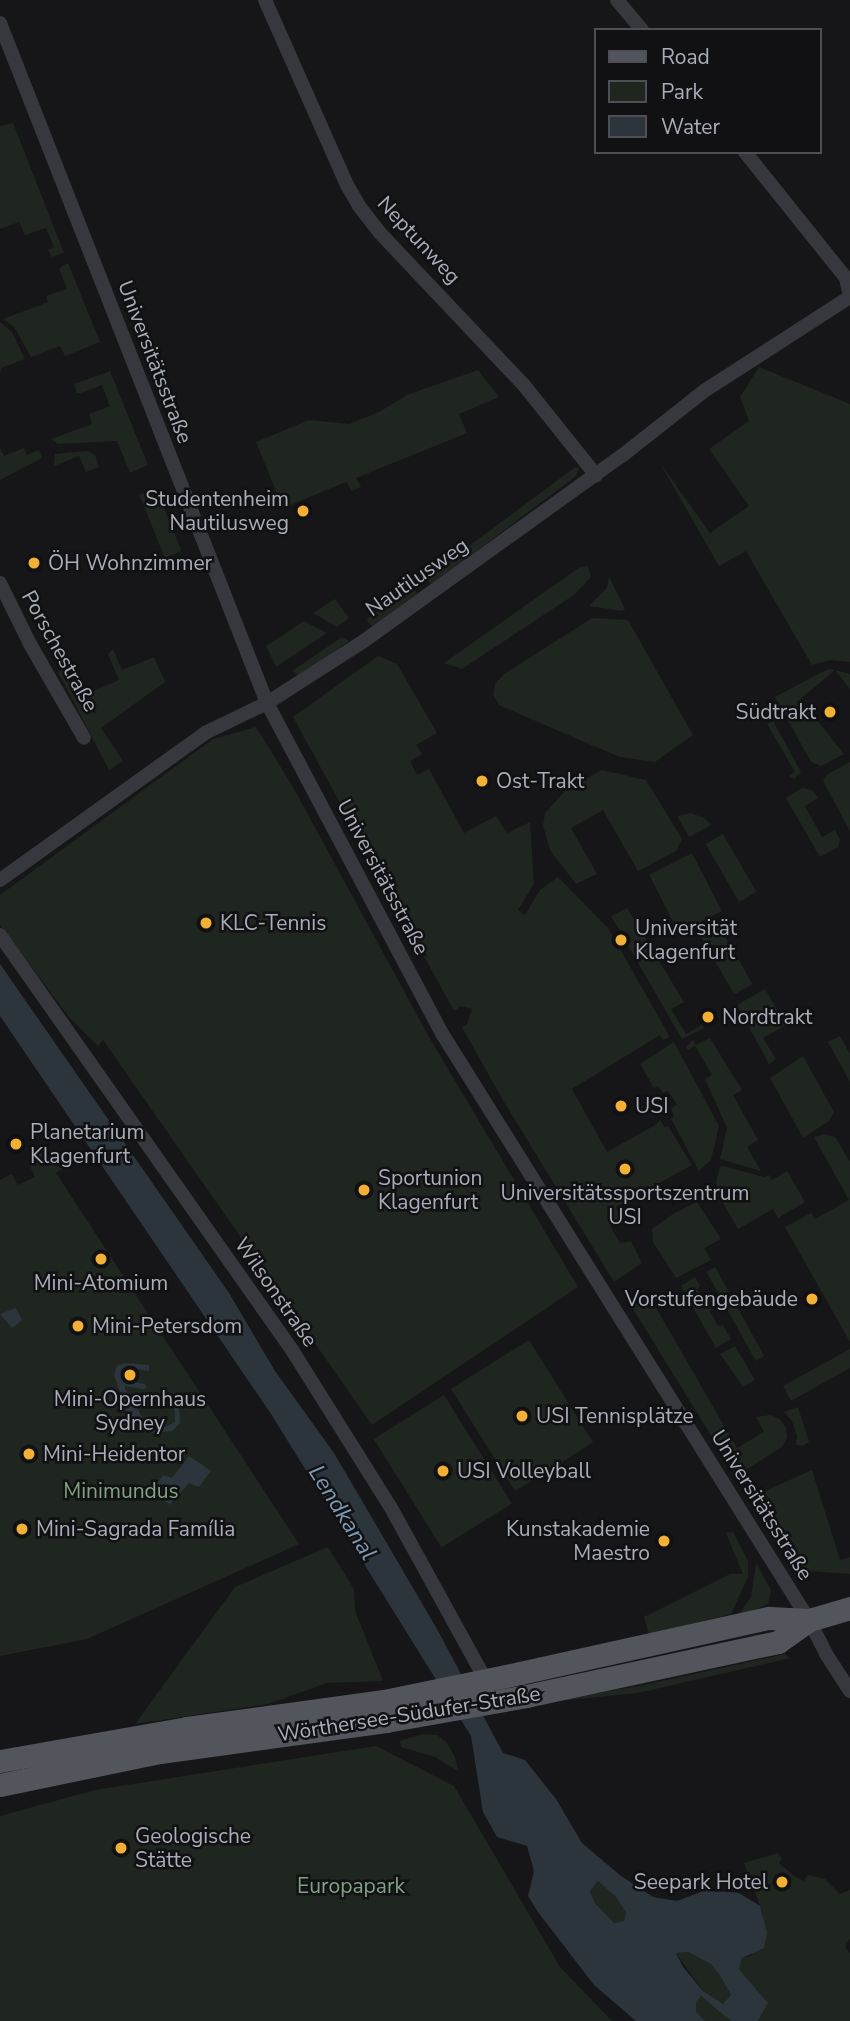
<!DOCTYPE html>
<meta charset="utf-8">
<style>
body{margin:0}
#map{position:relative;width:850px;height:2021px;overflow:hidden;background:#161618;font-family:"Nunito Sans",sans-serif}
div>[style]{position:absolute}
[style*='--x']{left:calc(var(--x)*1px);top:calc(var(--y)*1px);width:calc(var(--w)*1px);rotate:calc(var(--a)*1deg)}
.green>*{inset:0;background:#1e261f;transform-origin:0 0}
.water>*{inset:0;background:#2c353c}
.street>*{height:14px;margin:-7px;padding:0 7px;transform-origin:7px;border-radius:7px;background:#37383d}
.primary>*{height:23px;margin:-11.5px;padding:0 11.5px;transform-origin:11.5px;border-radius:11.5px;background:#53555c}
.primary-bridge>*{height:23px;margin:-11.5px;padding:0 11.5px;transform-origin:11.5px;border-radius:11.5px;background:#53555c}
.dots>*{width:19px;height:19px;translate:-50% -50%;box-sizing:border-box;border:4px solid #111113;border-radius:50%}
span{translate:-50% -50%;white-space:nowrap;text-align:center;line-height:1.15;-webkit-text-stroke:5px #111113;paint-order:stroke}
.street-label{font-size:21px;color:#a8adb8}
.poi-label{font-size:21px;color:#a8adb8}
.right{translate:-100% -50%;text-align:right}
.left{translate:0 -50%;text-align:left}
.park-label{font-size:21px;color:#7fa381}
.water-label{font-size:23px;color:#7f9bb3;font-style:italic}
.legend{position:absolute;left:594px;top:28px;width:228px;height:126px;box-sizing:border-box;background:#111113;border:2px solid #4d4f55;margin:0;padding:9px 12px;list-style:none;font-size:21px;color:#a8adb8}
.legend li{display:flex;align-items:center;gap:14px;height:35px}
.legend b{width:35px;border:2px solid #4d4f55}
</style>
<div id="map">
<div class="green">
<i style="clip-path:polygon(13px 123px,64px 253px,52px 257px,48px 250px,54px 247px,46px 228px,25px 235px,19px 222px,0 229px,0 126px)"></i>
<i style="clip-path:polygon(68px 263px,100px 342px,65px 356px,60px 346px,31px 357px,14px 327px,3px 319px,48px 302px,46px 296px,67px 289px,59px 268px)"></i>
<i style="clip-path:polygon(0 322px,12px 332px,25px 359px,1px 368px,0 375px)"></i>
<i style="clip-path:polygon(759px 367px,850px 404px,850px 662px,830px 660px,812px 665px,746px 551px,719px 566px,660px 463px,710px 533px,749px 506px,709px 449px,749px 421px,740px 397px)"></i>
<i style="clip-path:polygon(478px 370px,499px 397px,459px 414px,467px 433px,356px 478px,361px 487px,352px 491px,346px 482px,283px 508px,256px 442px,309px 420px,349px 424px,379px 412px,407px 395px)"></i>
<i style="clip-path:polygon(110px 371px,148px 465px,130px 473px,117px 441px,58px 444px,51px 439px,92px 424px,89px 414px,110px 406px,102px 385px,81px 393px,77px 393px,74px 384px)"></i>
<i style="clip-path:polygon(0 448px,4px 456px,24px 448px,27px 455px,39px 450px,42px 458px,0 480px)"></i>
<i style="clip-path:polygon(87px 451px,95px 455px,99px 467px,86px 472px,79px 456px,54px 466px,55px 454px)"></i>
<i style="clip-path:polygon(574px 468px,580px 468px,575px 477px,431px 585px,426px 578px)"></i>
<i style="left:156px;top:488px;width:68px;height:18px;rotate:68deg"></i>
<i style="clip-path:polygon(588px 566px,591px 577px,574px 595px,462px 669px,444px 663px,580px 567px)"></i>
<i style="clip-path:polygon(609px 577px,625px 609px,622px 611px,589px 606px,607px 588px)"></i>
<i style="left:412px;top:586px;width:9px;height:56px;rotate:54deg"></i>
<i style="clip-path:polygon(335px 599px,349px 618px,337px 627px,313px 613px)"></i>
<i style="clip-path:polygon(592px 618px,628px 620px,693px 735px,655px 762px,620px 757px,582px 741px,499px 705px,493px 694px,495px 684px,504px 674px)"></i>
<i style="clip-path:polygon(304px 621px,327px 633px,276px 667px,266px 646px)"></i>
<i style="clip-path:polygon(342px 637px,349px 641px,299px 676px,292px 671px)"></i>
<i style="clip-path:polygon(113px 649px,122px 670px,154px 657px,165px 682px,101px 728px,123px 761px,109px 770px,58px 672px,63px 669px,77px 698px,119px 680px,108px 654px)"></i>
<i style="clip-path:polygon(378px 656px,397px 664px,437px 733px,416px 745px,422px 754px,410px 761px,417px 775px,429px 769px,464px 833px,496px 816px,507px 833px,530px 822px,534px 884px,518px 910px,525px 915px,540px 890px,558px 877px,608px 928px,670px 1037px,663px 1040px,660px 1035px,572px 1089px,607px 1152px,657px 1124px,660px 1119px,665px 1128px,668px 1126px,692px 1165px,616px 1207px,621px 1219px,610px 1226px,620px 1243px,631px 1241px,642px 1263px,614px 1282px,501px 1097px,462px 1027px,467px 1024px,472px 1009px,461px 1006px,454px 1011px,293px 717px)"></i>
<i style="clip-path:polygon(828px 669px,835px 670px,850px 674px,850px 689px,835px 670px,800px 699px,844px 754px,821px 766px,811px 762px,775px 697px)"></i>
<i style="clip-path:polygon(773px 721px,801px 772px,794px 779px,789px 776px,795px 772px,767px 724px)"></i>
<i style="clip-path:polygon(256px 727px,293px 787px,429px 1037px,578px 1287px,372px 1425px,103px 1040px,98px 1046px,69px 1017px,0 925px,0 895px,213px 739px)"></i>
<i style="clip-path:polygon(850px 762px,850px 831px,823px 781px,828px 774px)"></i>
<i style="clip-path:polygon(602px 770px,646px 780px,682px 839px,676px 851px,638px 871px,603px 810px,571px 828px,597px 874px,576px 884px,550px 850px,543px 825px,545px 813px,565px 791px)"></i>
<i style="clip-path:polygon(802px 788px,812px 790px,818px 798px,805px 806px,822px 837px,835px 830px,840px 840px,838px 847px,820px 857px,786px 798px)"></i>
<i style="clip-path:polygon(691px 813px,704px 818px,711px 825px,689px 837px,677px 816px)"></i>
<i style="left:723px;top:834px;width:67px;height:20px;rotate:60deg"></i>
<i style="left:692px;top:853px;width:65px;height:48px;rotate:63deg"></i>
<i style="clip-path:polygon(627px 908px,684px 1002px,671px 1009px,686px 1034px,702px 1025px,704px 1028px,682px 1039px,611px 916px)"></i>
<i style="left:719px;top:926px;width:67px;height:21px;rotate:60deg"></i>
<i style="clip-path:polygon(765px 989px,786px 1025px,763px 1038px,776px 1059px,769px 1064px,737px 1005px)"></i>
<i style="clip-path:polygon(840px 1036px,850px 1054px,850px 1082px,828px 1042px)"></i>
<i style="clip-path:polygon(710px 1038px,742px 1090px,733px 1095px,758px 1140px,747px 1147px,761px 1171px,720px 1159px,727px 1128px,705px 1079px,712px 1075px,695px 1046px,688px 1050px,686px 1047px,693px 1040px,696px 1045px)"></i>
<i style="clip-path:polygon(674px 1042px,719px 1126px,711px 1160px,699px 1171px,671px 1119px,674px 1117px,671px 1108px,677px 1105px,668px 1091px,663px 1093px,658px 1086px,654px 1088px,640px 1064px)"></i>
<i style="clip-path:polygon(803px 1056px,834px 1112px,829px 1121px,803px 1138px,770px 1078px)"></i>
<i style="clip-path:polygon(825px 1134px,835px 1137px,850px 1162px,850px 1342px,785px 1227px,811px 1213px,815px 1219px,849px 1200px,814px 1137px)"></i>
<i style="clip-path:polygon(40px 1151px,48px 1161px,57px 1155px,65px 1168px,56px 1173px,299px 1544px,87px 1639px,0 1656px,0 1180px,12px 1174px,18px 1185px,35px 1177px,30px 1166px,31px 1156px)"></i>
<i style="clip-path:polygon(723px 1166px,764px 1177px,769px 1175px,772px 1180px,787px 1171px,805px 1202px,778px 1218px,773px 1209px,738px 1229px,719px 1196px,716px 1181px,720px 1167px)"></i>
<i style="clip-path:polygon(697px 1202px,721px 1239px,704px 1248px,711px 1260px,676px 1278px,653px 1242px,652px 1229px,673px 1214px)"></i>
<i style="left:715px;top:1267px;width:102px;height:10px;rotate:61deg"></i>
<i style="clip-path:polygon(695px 1277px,700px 1286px,697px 1289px,708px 1308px,712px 1306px,714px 1309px,710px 1311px,718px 1326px,723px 1325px,731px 1339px,716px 1348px,681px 1286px)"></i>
<i style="clip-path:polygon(648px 1294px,737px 1448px,764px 1432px,756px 1417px,770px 1415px,780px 1419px,786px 1428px,787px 1437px,782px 1447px,736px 1476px,630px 1304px)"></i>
<i style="left:529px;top:1340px;width:121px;height:92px;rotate:58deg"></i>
<i style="clip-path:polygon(735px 1346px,755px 1380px,743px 1387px,720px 1354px)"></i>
<i style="clip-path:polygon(850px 1349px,850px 1368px,791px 1401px,783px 1386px)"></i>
<i style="left:444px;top:1395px;width:128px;height:83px;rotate:58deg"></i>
<i style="clip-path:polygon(798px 1407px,809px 1442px,802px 1446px,796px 1445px,797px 1436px,792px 1421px,784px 1412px)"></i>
<i style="clip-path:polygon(812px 1470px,840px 1560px,850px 1557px,850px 1574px,809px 1571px,798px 1563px,777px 1545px,752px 1502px,763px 1492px)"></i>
<i style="clip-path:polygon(733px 1532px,748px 1561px,748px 1577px,731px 1614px,649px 1635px,644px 1617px,730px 1574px,743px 1574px,726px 1533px)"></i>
<i style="clip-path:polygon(328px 1547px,354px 1589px,355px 1611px,383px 1681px,327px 1683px,268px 1704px,135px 1724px,235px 1587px)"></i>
<i style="clip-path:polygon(756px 1563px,771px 1590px,768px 1604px,736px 1618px,751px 1597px)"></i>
<i style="clip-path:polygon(785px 1654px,790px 1658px,638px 1693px,538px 1703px,644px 1685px)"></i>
<i style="clip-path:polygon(422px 1734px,437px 1735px,446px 1742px,455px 1757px,458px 1771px,435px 1757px,401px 1747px,400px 1741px)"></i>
<i style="clip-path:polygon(376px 1746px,454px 1786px,560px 1967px,612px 2021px,0 2021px,0 1816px,95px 1790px)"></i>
<i style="clip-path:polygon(778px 1853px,782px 1858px,779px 1863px,794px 1876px,804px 1881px,808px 1875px,825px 1879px,840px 1894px,850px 1890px,850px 1939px,845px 1946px,850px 1954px,850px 2021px,758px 2021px,768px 2003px,739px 1969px,742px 1958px,752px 1955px,763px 1914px,744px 1863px)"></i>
<i style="clip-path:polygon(598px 1881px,616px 1897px,626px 1913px,624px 1921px,614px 1924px,595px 1903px,590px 1891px)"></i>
<i style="clip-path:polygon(688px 1952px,711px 1964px,719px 1974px,731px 1995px,723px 2005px,703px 1991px,676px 1953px)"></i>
<i style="clip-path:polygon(701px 1996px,718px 2009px,731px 2021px,705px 2021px,696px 2013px,696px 2002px)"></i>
</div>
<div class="water">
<i style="clip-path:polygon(evenodd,0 964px,229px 1293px,275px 1371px,334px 1453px,437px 1629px,503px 1753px,525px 1760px,556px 1799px,582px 1843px,621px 1876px,653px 1897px,677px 1901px,706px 1890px,739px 1893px,760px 1906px,767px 1933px,764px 1948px,742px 1958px,739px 1969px,768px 2003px,758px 2021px,731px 2021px,701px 1996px,696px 2002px,696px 2012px,705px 2021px,636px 2021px,594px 1985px,538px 1912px,528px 1896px,534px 1871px,527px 1846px,497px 1837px,483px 1812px,471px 1736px,271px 1414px,0 1016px,0 964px,598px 1881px,616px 1897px,626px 1913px,624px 1921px,614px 1923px,595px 1903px,590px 1891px,598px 1881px,0 964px,688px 1952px,711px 1964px,719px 1974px,731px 1995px,723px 2004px,703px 1991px,683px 1967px,676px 1953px,688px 1952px)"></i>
<i style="clip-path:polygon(16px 1308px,22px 1320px,12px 1328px,0 1314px)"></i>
<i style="clip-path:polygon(125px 1363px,149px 1365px,149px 1371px,125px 1367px,120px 1371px,123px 1380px,145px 1384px,147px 1388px,142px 1389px,125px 1386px,125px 1389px,133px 1400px,139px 1397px,142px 1403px,137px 1407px,146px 1425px,163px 1428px,175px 1422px,174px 1396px,178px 1394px,180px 1423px,172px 1431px,152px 1433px,143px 1428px,127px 1412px,114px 1375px,117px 1366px)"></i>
<i style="clip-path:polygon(189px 1456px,211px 1471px,199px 1487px,189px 1483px,170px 1505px,152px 1491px,163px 1475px,172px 1478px)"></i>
</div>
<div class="street">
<i style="--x:265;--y:0;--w:202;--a:66.1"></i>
<i style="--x:347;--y:185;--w:24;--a:60"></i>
<i style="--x:359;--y:206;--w:34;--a:52"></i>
<i style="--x:380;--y:233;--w:208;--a:46.6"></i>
<i style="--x:523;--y:384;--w:117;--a:51.3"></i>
<i style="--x:617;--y:0;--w:39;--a:50"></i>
<i style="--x:0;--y:23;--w:731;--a:68.56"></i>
<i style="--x:267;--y:703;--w:376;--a:62.1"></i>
<i style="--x:443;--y:1035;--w:690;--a:57.97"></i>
<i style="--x:809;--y:1620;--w:38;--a:63"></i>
<i style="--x:826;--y:1654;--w:44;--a:57"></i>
<i style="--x:745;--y:152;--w:161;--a:51.3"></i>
<i style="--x:846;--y:278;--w:19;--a:78"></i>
<i style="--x:0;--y:583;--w:68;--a:63.8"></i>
<i style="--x:30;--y:644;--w:108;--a:60.1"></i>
<i style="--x:0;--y:880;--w:254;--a:-35.6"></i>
<i style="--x:207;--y:732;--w:67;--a:-25.8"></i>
<i style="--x:267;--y:703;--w:112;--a:-32.6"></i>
<i style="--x:361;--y:643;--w:322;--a:-35.7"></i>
<i style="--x:623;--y:455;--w:103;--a:-38.3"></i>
<i style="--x:704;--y:391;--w:174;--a:-32.8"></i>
<i style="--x:0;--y:935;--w:507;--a:54.87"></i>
<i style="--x:292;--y:1350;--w:184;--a:57.9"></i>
<i style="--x:390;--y:1506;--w:203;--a:61.2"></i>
</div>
<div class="primary">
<i style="--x:520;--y:1673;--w:255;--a:-12.5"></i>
<i style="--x:769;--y:1618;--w:40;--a:2.9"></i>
<i style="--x:0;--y:1761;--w:190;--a:-10"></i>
<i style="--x:187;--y:1728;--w:199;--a:-7.8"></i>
<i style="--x:0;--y:1785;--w:163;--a:-11.7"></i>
<i style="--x:160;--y:1752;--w:228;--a:-7.8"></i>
<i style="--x:386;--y:1721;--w:142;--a:-10.1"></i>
<i style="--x:526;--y:1696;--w:258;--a:-12.1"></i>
<i style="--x:778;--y:1642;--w:38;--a:-35"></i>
<i style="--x:809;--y:1620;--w:43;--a:-16.3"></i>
</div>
<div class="primary-bridge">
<i style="--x:384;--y:1701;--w:139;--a:-11.6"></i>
</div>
<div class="dots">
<i style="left:303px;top:511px;background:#f2b134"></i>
<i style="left:34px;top:563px;background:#f2b134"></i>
<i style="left:830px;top:712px;background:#f2b134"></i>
<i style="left:482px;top:781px;background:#f2b134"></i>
<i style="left:206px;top:923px;background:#f2b134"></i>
<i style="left:621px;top:940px;background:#f2b134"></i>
<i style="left:708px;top:1017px;background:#f2b134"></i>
<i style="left:621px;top:1106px;background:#f2b134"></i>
<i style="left:16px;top:1144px;background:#f2b134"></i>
<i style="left:625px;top:1169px;background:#f2b134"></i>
<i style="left:364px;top:1190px;background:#f2b134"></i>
<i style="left:101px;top:1259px;background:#f2b134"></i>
<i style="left:812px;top:1299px;background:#f2b134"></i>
<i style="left:78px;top:1326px;background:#f2b134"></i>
<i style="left:130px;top:1375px;background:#f2b134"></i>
<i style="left:522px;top:1416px;background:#f2b134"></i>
<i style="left:29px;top:1454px;background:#f2b134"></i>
<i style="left:443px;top:1471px;background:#f2b134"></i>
<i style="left:22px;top:1529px;background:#f2b134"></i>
<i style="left:664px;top:1541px;background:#f2b134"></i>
<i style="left:121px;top:1848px;background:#f2b134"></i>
<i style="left:782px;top:1882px;background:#f2b134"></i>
</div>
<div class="street-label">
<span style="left:419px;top:240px;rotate:47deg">Neptunweg</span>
<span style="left:155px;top:362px;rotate:69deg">Universitätsstraße</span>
<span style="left:417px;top:577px;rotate:-35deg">Nautilusweg</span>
<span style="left:60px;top:651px;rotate:61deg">Porschestraße</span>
<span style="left:383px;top:877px;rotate:62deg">Universitätsstraße</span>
<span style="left:276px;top:1292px;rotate:55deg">Wilsonstraße</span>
<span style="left:762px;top:1505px;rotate:58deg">Universitätsstraße</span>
<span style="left:409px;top:1714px;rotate:-9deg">Wörthersee-Südufer-Straße</span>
</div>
<div class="poi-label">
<span class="right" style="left:289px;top:511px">Studentenheim<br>Nautilusweg</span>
<span class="left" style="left:48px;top:563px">ÖH Wohnzimmer</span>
<span class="right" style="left:816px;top:712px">Südtrakt</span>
<span class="left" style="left:496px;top:781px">Ost-Trakt</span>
<span class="left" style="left:220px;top:923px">KLC-Tennis</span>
<span class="left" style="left:635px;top:940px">Universität<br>Klagenfurt</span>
<span class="left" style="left:722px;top:1017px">Nordtrakt</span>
<span class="left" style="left:635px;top:1106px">USI</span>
<span class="left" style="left:30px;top:1144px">Planetarium<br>Klagenfurt</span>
<span class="left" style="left:378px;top:1190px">Sportunion<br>Klagenfurt</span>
<span style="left:625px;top:1205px">Universitätssportszentrum<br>USI</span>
<span style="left:101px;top:1283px">Mini-Atomium</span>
<span class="right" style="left:798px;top:1299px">Vorstufengebäude</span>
<span class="left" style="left:92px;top:1326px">Mini-Petersdom</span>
<span style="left:130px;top:1411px">Mini-Opernhaus<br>Sydney</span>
<span class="left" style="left:536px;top:1416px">USI Tennisplätze</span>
<span class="left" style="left:43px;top:1454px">Mini-Heidentor</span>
<span class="left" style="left:457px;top:1471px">USI Volleyball</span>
<span class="left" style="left:36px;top:1529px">Mini-Sagrada Família</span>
<span class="right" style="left:650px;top:1541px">Kunstakademie<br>Maestro</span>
<span class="left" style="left:135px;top:1848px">Geologische<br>Stätte</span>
<span class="right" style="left:768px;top:1882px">Seepark Hotel</span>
</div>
<div class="park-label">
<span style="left:121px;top:1491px">Minimundus</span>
<span style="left:351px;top:1886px">Europapark</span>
</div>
<div class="water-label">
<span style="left:342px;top:1513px;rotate:58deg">Lendkanal</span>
</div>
<ul class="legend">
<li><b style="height:9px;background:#53555c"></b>Road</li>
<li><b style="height:19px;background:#1e261f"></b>Park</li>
<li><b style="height:19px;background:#2c353c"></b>Water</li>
</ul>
</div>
